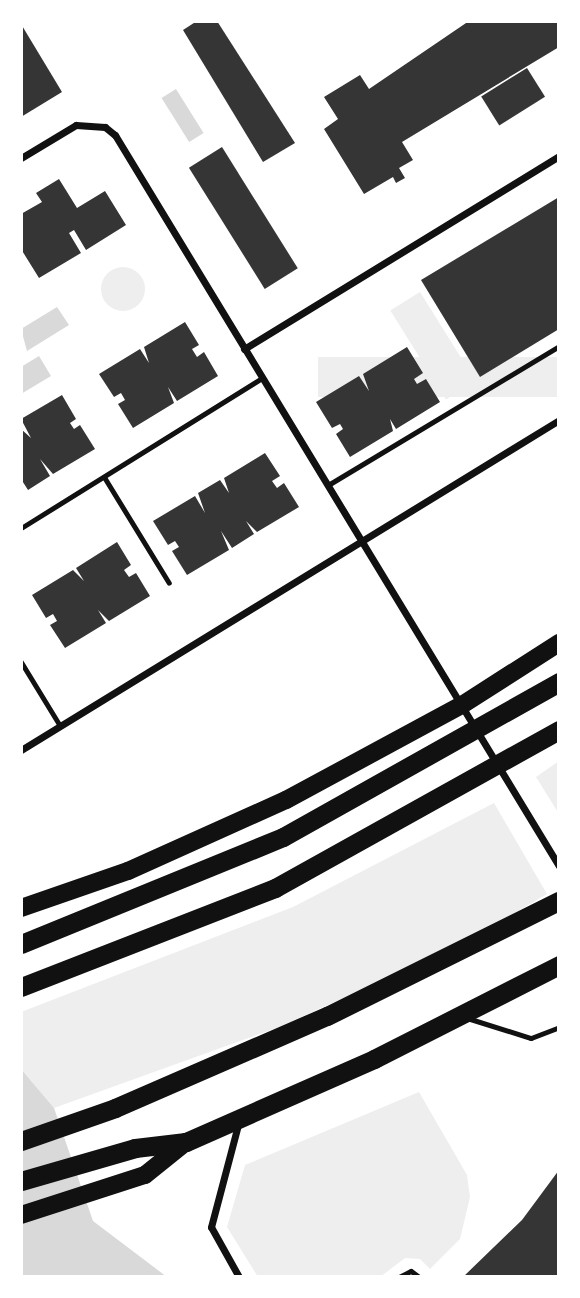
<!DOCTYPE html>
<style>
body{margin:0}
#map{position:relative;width:580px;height:1298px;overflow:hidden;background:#fff;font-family:Helvetica,sans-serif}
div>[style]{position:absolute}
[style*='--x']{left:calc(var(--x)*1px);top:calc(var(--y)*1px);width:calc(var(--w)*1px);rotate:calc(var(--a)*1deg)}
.green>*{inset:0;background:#eee;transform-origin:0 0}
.round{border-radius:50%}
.water>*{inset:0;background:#d9d9d9;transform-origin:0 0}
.building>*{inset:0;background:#353535;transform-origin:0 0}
.service>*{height:5px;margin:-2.5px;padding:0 2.5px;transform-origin:2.5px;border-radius:2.5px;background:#111}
.minor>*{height:7px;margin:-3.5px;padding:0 3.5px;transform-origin:3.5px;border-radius:3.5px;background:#111}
.primary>*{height:18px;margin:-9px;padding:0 9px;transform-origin:9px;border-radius:9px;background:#111}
.trunk>*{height:19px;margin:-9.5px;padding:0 9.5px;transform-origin:9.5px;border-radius:9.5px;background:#111}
span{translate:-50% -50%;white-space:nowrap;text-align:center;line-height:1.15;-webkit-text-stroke:5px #fff;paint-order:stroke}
.frame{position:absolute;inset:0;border:23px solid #fff;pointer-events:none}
</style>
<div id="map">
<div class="green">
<i class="round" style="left:101px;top:267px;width:44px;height:44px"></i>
<i style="left:420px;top:292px;width:105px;height:35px;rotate:58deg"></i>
<i style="left:559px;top:357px;width:40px;height:241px;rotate:90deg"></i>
<i style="clip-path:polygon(559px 761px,559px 814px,536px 777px)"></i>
<i style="clip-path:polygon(494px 803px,547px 894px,454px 948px,279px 1027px,54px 1108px,21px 1069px,21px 1012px,293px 907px)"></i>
<i style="clip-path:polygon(419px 1092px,467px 1175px,470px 1197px,460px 1239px,430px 1269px,420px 1259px,405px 1258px,380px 1277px,258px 1277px,227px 1227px,245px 1165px)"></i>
</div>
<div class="water">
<i style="left:176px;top:89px;width:52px;height:17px;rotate:58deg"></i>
<i style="clip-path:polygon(57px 307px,69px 325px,27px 351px,21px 329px)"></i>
<i style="clip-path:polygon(39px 356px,51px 376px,21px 394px,21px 367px)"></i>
<i style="clip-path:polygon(21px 1069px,54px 1108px,93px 1221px,167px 1277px,21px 1277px)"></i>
</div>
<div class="building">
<i style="clip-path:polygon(197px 21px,217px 21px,295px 143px,263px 162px,183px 30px)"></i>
<i style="clip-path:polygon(469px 21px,559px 21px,559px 47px,402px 142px,413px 160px,399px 168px,405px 178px,396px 183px,393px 177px,364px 194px,324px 129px,338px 119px,324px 97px,360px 75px,369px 89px)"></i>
<i style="clip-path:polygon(21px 24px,62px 92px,21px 117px)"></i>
<i style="left:527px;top:68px;width:34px;height:54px;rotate:58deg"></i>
<i style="left:222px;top:147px;width:143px;height:39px;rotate:58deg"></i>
<i style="clip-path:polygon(59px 179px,77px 208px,105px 191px,126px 225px,86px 250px,74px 230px,69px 233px,81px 253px,39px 278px,21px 249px,21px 214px,42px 202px,36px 193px)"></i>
<i style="clip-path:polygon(559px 197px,559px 329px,480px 377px,421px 280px)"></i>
<i style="clip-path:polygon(185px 322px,199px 345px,192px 349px,197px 357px,204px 352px,218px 376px,177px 401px,168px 387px,174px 403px,133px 428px,118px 404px,125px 400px,121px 393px,114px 397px,99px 374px,140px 349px,149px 363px,144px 347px)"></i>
<i style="clip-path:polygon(407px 347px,423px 373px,414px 379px,417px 384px,426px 379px,440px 402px,396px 429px,390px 419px,393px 431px,350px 457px,336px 434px,343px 429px,340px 424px,332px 428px,316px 402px,359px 376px,369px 391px,363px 374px)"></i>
<i style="clip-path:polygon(62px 395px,76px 419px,70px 423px,74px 429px,80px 425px,95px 449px,53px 474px,40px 459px,50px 476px,28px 490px,21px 479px,21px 429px,31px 438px,21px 419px)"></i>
<i style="clip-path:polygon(265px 453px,280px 476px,272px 481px,277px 488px,284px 483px,299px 507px,257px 532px,246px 521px,254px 534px,232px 548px,221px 531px,229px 550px,187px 575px,172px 551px,179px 547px,175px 541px,168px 545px,153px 521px,195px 496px,205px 513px,198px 493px,220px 480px,229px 493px,224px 478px)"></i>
<i style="clip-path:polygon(117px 542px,131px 565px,124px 570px,129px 577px,136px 573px,150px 596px,109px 621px,98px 610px,106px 623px,65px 648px,50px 625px,57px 621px,53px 614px,46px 618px,32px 595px,73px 570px,84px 581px,76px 568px)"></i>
<i style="clip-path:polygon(559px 1170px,559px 1277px,463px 1277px,522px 1220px)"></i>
</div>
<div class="service">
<i style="--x:104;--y:477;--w:124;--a:58.5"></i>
<i style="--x:328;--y:485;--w:270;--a:-31"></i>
<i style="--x:21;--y:528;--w:284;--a:-31.9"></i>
<i style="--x:21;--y:662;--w:75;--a:58.6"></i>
<i style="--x:467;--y:1018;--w:67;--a:17.4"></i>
<i style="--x:531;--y:1038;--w:30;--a:-21"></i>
<i style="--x:399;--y:1277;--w:13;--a:-27"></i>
<i style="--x:411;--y:1271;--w:10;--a:37"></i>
</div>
<div class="minor">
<i style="--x:21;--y:158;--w:64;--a:-31"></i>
<i style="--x:76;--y:125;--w:29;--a:4"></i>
<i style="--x:105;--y:127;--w:13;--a:39"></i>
<i style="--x:115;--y:135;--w:855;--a:58.73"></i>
<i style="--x:244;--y:349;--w:369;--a:-31.5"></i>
<i style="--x:21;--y:750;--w:631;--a:-31.52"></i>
<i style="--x:239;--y:1277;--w:57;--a:-119.2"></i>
<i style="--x:211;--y:1227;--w:110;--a:-75.2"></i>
</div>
<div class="primary">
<i style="--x:21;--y:908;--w:113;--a:-19.1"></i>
<i style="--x:128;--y:871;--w:173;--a:-24.2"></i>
<i style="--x:286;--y:800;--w:200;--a:-28.4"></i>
<i style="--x:462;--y:705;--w:115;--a:-32.6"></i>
<i style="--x:21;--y:1215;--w:130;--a:-17.9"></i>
<i style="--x:145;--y:1175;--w:53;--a:-38.8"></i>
</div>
<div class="trunk">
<i style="--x:21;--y:944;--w:283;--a:-22.2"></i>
<i style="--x:283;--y:837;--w:317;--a:-29.3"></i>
<i style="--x:21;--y:987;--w:273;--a:-21.3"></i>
<i style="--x:275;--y:888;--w:325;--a:-29.1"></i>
<i style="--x:21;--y:1141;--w:100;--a:-19.3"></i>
<i style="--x:115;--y:1108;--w:231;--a:-23.5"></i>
<i style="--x:327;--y:1016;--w:259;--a:-26.4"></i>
<i style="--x:21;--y:1181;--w:119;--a:-16.1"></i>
<i style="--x:135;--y:1148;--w:51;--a:-6.7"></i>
<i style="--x:186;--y:1142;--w:206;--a:-23.8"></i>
<i style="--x:374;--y:1059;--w:208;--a:-26.9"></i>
</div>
<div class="frame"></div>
</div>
